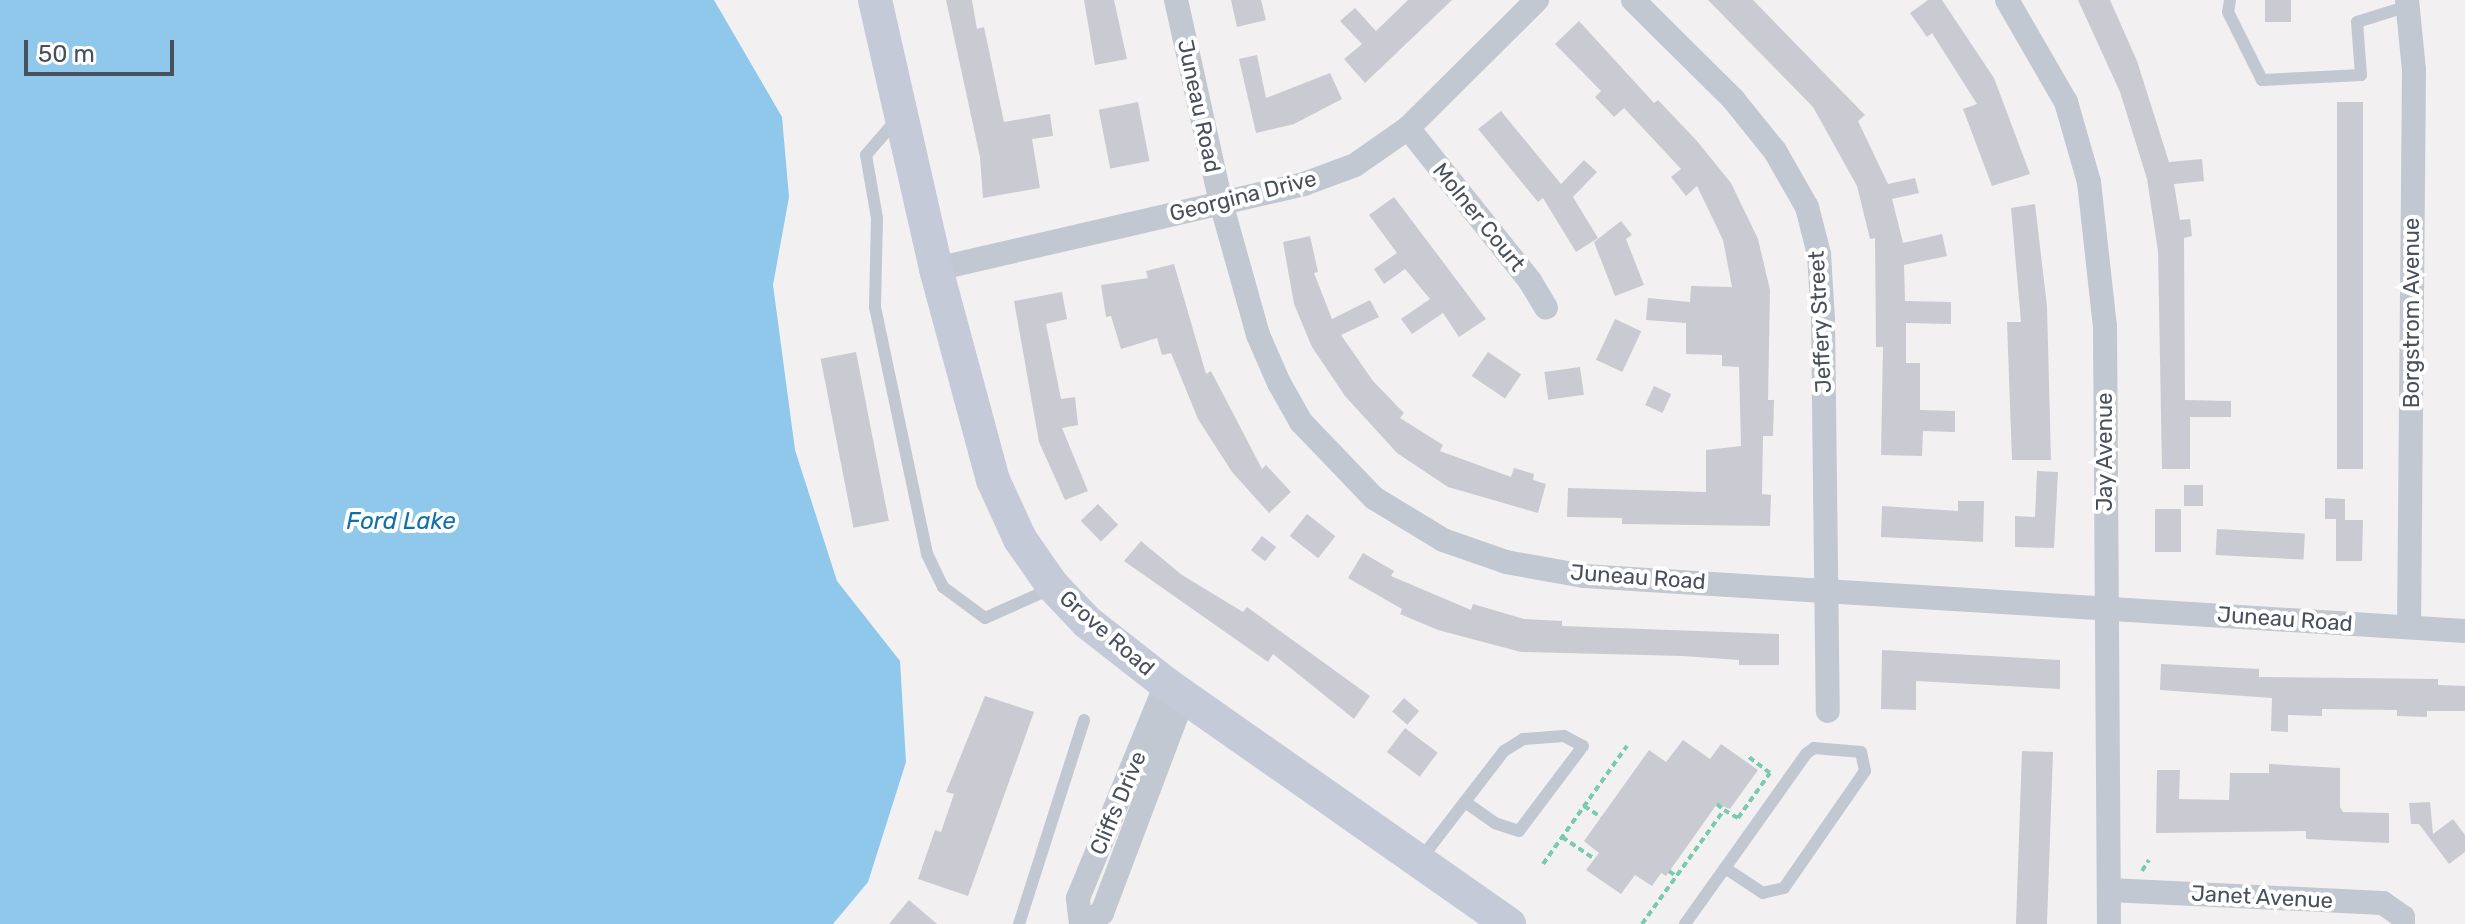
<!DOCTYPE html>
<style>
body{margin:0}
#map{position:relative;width:2465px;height:924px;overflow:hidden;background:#f2f0f0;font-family:Rubik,sans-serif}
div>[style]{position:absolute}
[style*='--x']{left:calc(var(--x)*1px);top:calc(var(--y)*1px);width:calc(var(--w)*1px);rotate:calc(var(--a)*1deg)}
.water>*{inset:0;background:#8fc8ea}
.building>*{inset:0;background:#cacbd2;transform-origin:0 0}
.path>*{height:4px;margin-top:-2px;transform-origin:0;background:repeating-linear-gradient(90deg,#79cbb0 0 6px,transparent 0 10px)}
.service>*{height:12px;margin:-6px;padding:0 6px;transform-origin:6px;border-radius:6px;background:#c1c8d1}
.minor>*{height:24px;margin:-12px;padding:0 12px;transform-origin:12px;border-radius:12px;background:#c1c8d1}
.secondary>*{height:34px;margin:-17px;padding:0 17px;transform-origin:17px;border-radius:17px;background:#c4cad8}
span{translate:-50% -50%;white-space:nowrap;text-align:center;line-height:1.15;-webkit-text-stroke:8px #fff;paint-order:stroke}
.street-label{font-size:22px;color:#48505d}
.water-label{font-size:24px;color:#1170a8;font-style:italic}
.scale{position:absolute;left:24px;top:40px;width:150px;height:36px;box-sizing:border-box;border:4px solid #48505d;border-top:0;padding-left:10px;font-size:24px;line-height:28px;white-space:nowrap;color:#48505d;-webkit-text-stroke:6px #fff;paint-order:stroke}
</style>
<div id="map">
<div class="water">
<i style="clip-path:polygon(0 0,714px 0,782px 117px,789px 197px,773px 285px,795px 450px,837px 581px,900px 661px,906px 762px,868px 882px,833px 924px,0 924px)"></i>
</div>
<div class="building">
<i style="clip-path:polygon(946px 0,972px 0,977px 29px,984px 27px,1004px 122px,1050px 114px,1053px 136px,1032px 139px,1040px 188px,983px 198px,980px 157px)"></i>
<i style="clip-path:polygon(1084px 0,1114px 0,1127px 59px,1095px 65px)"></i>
<i style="clip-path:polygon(1231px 0,1261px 0,1266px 20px,1237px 27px)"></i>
<i style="clip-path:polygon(1408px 0,1452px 0,1365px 83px,1344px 59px,1362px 44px,1340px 21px,1355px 8px,1376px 31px)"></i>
<i style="clip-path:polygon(1708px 0,1753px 0,1865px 115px,1858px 121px,1888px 184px,1915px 178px,1919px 193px,1892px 199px,1903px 243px,1942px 234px,1947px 256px,1904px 265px,1905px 301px,1951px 302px,1951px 324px,1906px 323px,1906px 363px,1920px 363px,1920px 410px,1955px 411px,1955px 432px,1923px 431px,1922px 456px,1881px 455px,1883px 347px,1876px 347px,1875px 238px,1870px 239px,1857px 186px,1813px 107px)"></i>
<i style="clip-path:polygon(1928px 0,1942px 0,1994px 78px,2030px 174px,1992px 186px,1963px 109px,1977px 104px,1932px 33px,1927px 37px,1910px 13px)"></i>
<i style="clip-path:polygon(2078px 0,2110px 0,2137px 61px,2169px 162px,2202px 159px,2204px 181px,2174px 184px,2180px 220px,2190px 219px,2192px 236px,2184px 238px,2185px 400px,2231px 401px,2231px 417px,2190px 417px,2190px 469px,2162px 469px,2158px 251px,2147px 179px,2120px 92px)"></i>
<i style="left:2265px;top:0;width:26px;height:22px"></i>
<i style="clip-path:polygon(1579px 21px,1654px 103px,1658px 100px,1697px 141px,1731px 183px,1758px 239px,1770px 290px,1768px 400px,1774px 400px,1773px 436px,1763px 436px,1762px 494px,1771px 495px,1770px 526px,1622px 524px,1622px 518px,1567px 517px,1568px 488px,1706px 492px,1706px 450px,1741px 446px,1739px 367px,1722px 366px,1722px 355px,1686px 354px,1686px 323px,1646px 320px,1648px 298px,1690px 302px,1691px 286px,1732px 287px,1723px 240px,1697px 186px,1686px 196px,1671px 177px,1681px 169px,1669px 156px,1624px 108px,1614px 117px,1595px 97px,1601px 91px,1555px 44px)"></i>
<i style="clip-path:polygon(1257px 55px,1266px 98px,1330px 73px,1342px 99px,1294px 124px,1256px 133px,1239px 59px)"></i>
<i style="left:1138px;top:102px;width:60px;height:40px;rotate:79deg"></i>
<i style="left:2337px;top:102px;width:26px;height:367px"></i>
<i style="clip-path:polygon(1501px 111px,1561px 184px,1584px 160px,1597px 172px,1573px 197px,1598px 238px,1576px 252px,1543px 198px,1538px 202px,1478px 129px)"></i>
<i style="clip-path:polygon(1394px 197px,1486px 319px,1459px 337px,1443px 313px,1412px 334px,1401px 319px,1430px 299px,1405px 269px,1384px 284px,1374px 269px,1397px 253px,1369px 215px)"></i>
<i style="clip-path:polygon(2035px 204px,2047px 306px,2051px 460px,2012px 460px,2007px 322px,2021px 322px,2011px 208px)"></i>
<i style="clip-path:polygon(1621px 221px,1632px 235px,1626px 239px,1644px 285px,1615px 296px,1594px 242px)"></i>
<i style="clip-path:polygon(1310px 236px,1318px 272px,1314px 273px,1332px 319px,1370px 300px,1379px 317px,1341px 335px,1373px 381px,1404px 413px,1400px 418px,1443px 445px,1440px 451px,1511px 477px,1514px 468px,1534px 474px,1533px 480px,1546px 484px,1538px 513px,1448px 487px,1397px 453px,1345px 396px,1312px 347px,1294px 304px,1283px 242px)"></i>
<i style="clip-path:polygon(1174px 264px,1206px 374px,1211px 371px,1262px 469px,1266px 465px,1291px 492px,1269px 513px,1232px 472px,1198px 419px,1171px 353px,1162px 355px,1157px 338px,1121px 349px,1111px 316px,1106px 317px,1101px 285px,1148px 278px,1146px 271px)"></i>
<i style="clip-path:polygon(1062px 292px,1067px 319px,1046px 324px,1061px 399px,1075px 397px,1078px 425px,1062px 428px,1088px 491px,1065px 500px,1039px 442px,1014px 301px)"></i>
<i style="left:1615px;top:319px;width:29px;height:45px;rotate:25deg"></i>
<i style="left:856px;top:352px;width:172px;height:36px;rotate:79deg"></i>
<i style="left:1488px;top:352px;width:40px;height:29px;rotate:34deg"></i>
<i style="left:1580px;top:367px;width:28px;height:36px;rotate:82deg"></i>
<i style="left:1654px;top:386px;width:19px;height:21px;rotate:25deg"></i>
<i style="clip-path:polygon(2037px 471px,2058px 472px,2054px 548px,2015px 547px,2015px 516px,2035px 517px)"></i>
<i style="left:2184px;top:485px;width:19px;height:21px"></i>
<i style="clip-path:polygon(2325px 498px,2345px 499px,2345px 520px,2363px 520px,2362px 561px,2336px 561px,2336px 519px,2325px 519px)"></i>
<i style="clip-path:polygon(1958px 501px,1984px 501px,1983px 542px,1881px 537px,1882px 506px,1958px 511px)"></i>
<i style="left:1098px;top:504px;width:29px;height:24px;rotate:46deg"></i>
<i style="left:2155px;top:509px;width:26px;height:43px"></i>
<i style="left:1307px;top:514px;width:36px;height:28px;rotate:38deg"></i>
<i style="left:2217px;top:529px;width:88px;height:26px;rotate:3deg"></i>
<i style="left:1262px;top:536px;width:18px;height:18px;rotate:38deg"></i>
<i style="clip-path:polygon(1141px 541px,1182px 575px,1243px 612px,1247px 607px,1370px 696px,1354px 719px,1273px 654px,1268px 662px,1124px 561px)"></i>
<i style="clip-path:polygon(1363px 553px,1394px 571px,1391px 576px,1471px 610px,1473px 604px,1524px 619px,1562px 621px,1562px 626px,1779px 634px,1779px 665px,1739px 665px,1739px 660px,1683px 656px,1521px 652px,1438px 630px,1400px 614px,1402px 609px,1348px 578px)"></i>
<i style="clip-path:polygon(1882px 650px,2060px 660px,2060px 689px,1916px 681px,1916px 710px,1881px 709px)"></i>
<i style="clip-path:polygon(2161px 664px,2259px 669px,2259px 677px,2438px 679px,2438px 685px,2465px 686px,2465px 711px,2427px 711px,2427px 717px,2397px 716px,2397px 710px,2322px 709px,2322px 716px,2288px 715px,2288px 732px,2271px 731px,2272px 698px,2160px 690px)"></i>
<i style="clip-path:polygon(985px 696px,1034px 712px,968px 896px,918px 879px,935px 830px,941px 832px,954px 794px,946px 792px)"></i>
<i style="left:1404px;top:698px;width:20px;height:18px;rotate:41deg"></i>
<i style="left:1405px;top:728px;width:41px;height:30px;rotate:37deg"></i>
<i style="clip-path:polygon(1683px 740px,1710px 759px,1721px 744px,1758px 770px,1730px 809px,1717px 804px,1666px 876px,1661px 873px,1652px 886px,1635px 875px,1621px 894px,1586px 870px,1599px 853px,1584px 841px,1649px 750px,1666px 762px)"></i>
<i style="left:2022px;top:751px;width:31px;height:173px;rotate:2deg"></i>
<i style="clip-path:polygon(2269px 764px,2340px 768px,2340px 807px,2343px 812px,2389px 813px,2389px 843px,2306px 839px,2306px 831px,2156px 833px,2157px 770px,2180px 770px,2179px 799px,2229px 800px,2230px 773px,2269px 773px)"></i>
<i style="clip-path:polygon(2430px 802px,2433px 834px,2453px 819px,2465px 835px,2465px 852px,2449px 864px,2419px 824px,2411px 824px,2409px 803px)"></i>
<i style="clip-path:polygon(909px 900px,937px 924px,889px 924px)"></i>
</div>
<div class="path">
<i style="--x:1717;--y:804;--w:9;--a:41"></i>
<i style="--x:1584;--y:806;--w:20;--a:33"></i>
<i style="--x:1562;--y:837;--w:40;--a:34"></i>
<i style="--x:1543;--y:864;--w:145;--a:-54.6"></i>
<i style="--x:1669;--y:871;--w:9;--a:36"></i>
<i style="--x:2142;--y:871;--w:13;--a:-58"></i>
<i style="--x:1642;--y:924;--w:140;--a:-54.3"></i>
<i style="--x:1724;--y:810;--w:16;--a:30"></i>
<i style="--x:1738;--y:818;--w:55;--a:-54.6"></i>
<i style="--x:1770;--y:773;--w:30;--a:-143"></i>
</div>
<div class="service">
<i style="--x:2230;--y:0;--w:12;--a:99"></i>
<i style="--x:2228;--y:12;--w:76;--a:63.4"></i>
<i style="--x:2262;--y:80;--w:99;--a:-2.9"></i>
<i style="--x:2361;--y:75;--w:53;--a:-94.3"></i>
<i style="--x:2357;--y:22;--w:53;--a:-17.4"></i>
<i style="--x:898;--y:118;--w:49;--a:130.9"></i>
<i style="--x:866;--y:155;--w:64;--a:80.1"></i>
<i style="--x:877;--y:218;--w:89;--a:91.3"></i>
<i style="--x:875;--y:307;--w:252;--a:78.1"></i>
<i style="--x:927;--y:554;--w:37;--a:64"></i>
<i style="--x:943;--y:587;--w:52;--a:36.4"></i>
<i style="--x:985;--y:618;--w:71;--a:-24"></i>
<i style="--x:1420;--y:860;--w:138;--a:-52.4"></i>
<i style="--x:1504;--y:751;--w:22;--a:-32"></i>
<i style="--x:1523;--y:739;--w:41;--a:-4.2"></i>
<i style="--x:1564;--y:736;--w:21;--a:28"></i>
<i style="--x:1583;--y:746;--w:106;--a:127"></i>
<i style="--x:1519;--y:831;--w:25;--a:-162"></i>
<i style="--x:1495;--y:823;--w:37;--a:-145"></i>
<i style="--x:1019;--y:924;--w:214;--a:-72.3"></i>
<i style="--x:1685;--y:924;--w:69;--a:-54.5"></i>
<i style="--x:1725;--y:868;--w:140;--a:-54.6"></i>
<i style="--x:1806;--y:754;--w:10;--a:-37"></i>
<i style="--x:1814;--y:748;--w:47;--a:4.9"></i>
<i style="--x:1861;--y:752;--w:19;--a:78"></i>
<i style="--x:1865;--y:771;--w:142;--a:124.7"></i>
<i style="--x:1784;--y:888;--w:22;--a:167"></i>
<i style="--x:1763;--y:893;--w:45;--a:-146.7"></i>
</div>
<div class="minor">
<i style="--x:1176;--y:0;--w:208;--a:77.5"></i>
<i style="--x:1221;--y:203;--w:137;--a:74.3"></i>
<i style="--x:1258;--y:335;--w:52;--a:66.4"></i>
<i style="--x:1279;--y:383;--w:45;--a:60.6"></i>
<i style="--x:1301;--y:422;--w:105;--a:46.2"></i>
<i style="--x:1374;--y:498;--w:81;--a:31.3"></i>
<i style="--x:1443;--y:540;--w:67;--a:19.2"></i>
<i style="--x:1506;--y:562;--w:79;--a:10.2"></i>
<i style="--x:1584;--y:576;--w:883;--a:3.57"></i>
<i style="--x:1633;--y:0;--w:141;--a:44.7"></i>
<i style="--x:1733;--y:99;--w:67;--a:51.1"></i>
<i style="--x:1775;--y:151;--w:64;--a:60.3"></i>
<i style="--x:1807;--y:207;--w:49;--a:75.7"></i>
<i style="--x:1819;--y:254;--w:66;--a:86.5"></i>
<i style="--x:1823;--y:320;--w:391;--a:89.3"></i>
<i style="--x:2007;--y:0;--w:118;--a:60"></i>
<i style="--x:2066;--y:102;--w:83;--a:74"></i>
<i style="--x:2089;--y:182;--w:145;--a:83.7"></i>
<i style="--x:2105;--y:326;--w:598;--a:89.62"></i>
<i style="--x:2407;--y:0;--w:70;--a:84.3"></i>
<i style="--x:2414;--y:70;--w:557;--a:90.51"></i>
<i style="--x:1408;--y:128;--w:196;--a:51.4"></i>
<i style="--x:1530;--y:281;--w:31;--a:59"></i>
<i style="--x:936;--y:269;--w:378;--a:-13"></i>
<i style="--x:1304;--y:184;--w:54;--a:-20.4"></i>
<i style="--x:1355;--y:165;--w:65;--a:-34.9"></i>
<i style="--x:1408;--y:128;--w:182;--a:-44.8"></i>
<i style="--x:2109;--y:890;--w:274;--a:2.7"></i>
<i style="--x:2383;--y:903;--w:24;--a:35"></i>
<i style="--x:2403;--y:917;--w:7;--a:90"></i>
<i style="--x:1081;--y:924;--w:26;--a:-97"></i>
<i style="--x:1078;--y:898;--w:231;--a:-67.6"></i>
<i style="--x:1082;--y:924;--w:23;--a:-29"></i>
<i style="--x:1102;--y:913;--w:232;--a:-69.3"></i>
</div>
<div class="secondary">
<i style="--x:875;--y:0;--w:276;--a:77.2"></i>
<i style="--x:936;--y:269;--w:219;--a:74.9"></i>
<i style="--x:993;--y:480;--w:65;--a:65.4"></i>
<i style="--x:1020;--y:539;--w:56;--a:55.2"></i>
<i style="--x:1052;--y:585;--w:51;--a:46.6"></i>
<i style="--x:1087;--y:622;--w:100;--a:38.1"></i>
<i style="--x:1166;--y:684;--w:419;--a:35"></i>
</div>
<div class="street-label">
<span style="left:1199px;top:106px;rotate:78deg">Juneau Road</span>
<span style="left:1243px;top:196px;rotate:-14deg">Georgina Drive</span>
<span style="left:1479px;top:217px;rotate:51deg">Molner Court</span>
<span style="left:2412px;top:313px;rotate:-90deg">Borgstrom Avenue</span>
<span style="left:1820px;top:322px;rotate:-93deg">Jeffery Street</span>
<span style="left:2105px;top:452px;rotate:-90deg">Jay Avenue</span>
<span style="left:1638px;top:577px;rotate:4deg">Juneau Road</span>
<span style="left:2285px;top:619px;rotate:4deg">Juneau Road</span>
<span style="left:1107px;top:633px;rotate:41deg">Grove Road</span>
<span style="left:1118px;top:803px;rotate:-67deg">Cliffs Drive</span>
<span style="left:2262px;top:897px;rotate:3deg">Janet Avenue</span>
</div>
<div class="water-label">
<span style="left:401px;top:522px">Ford Lake</span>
</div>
<div class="scale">50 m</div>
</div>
